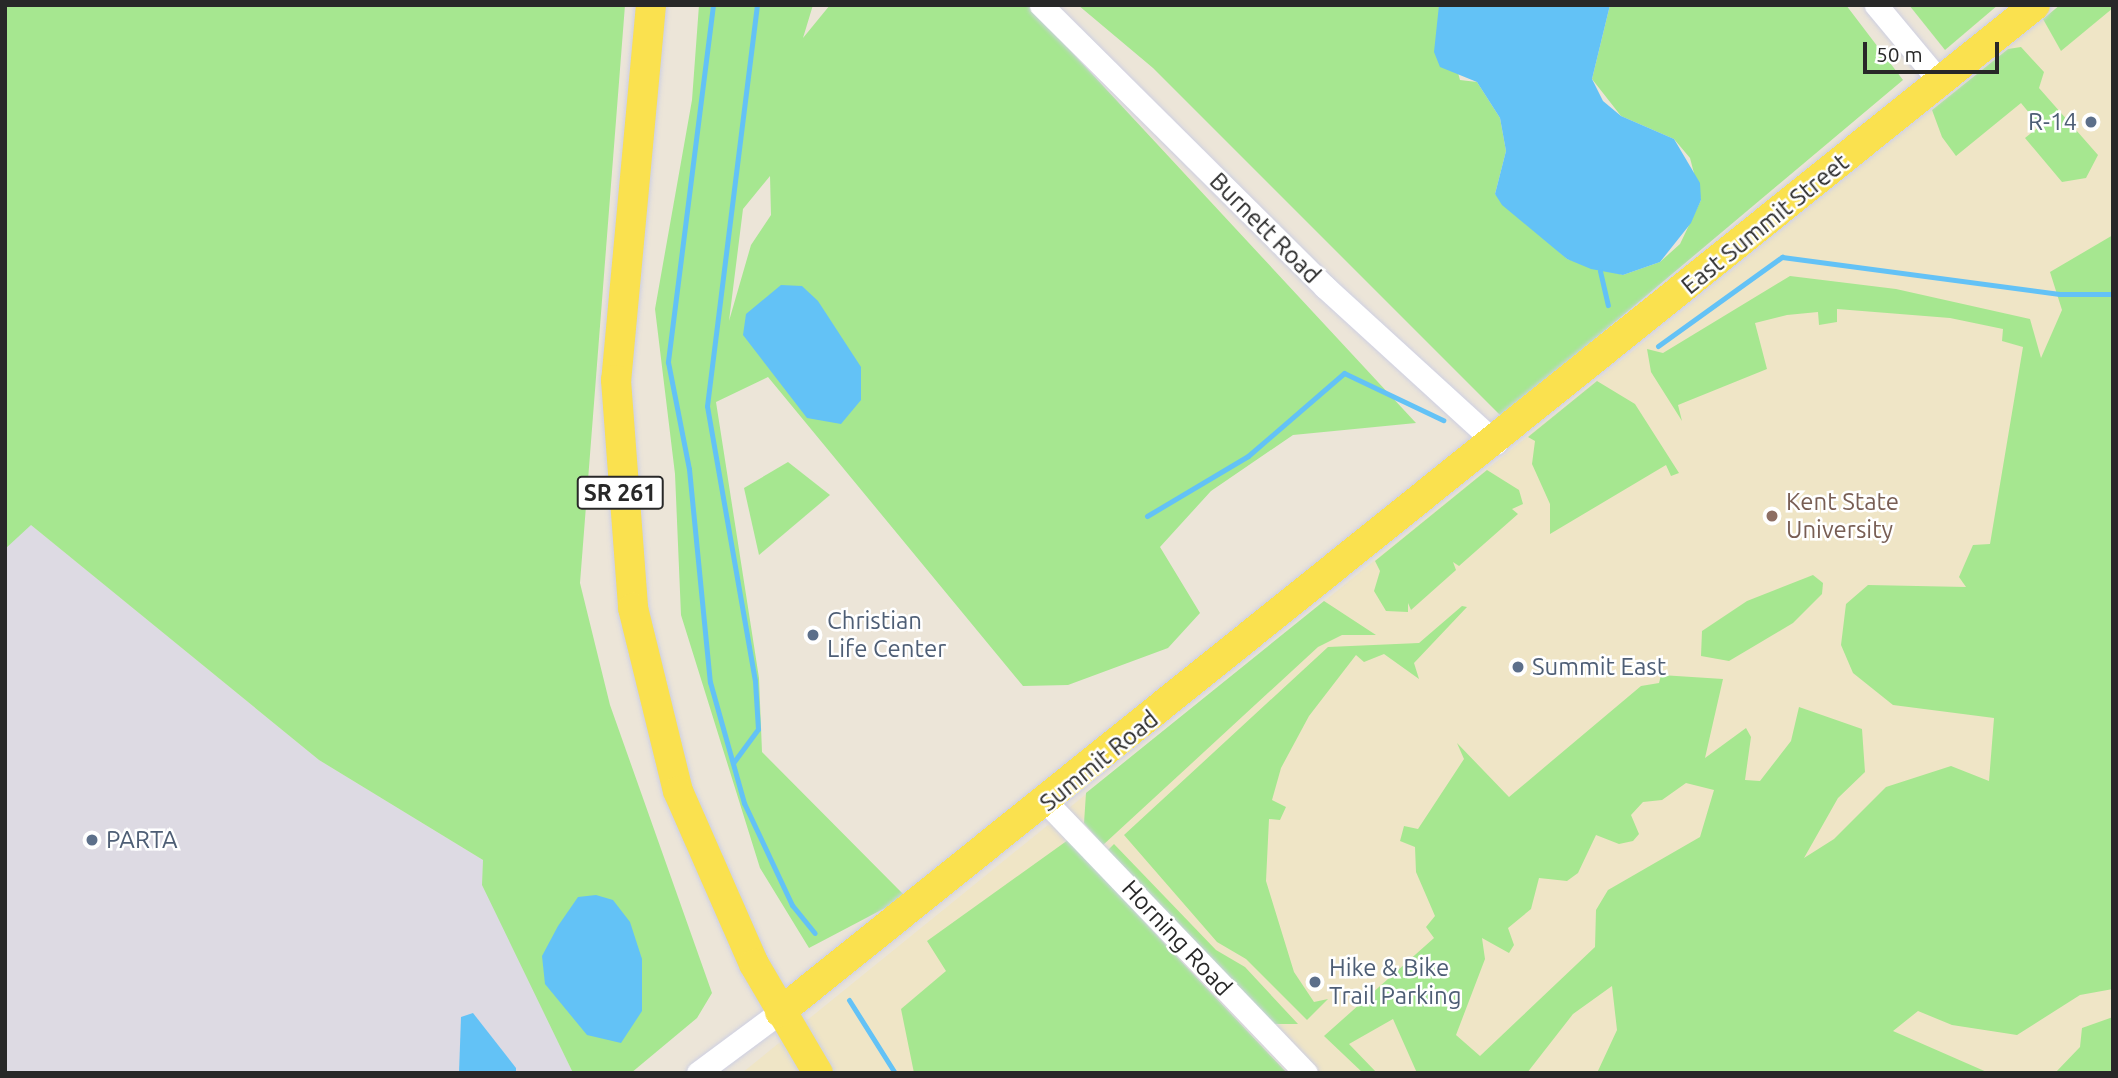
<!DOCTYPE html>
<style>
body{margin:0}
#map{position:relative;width:2118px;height:1078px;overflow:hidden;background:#ece5d8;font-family:Ubuntu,sans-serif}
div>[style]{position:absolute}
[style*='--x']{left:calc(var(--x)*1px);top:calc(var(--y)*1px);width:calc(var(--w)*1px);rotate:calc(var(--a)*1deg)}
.industrial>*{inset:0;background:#dddae3}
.education>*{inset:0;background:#efe5c6}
.green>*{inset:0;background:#a6e790}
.water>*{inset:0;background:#63c2f6}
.stream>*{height:5px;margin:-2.5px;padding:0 2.5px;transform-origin:2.5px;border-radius:2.5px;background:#63c2f6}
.roads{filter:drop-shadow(0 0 2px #cdcfe2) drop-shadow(0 0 2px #cdcfe2)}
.minor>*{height:23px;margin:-11.5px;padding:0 11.5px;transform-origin:11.5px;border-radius:11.5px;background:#fff}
.major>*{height:30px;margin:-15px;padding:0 15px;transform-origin:15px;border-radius:15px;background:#fae14f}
.dots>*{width:19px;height:19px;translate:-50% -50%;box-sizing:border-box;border:4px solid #fff;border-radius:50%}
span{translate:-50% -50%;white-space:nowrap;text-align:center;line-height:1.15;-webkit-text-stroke:5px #fff;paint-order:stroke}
.shield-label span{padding:2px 5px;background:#fff;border:2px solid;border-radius:5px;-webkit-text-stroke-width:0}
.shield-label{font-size:23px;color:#282828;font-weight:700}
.service-label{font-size:24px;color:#4e5e75}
.right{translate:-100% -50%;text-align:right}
.left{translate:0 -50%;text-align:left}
.street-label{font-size:24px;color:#282828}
.education-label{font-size:24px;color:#785e54}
.frame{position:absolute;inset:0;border:7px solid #282828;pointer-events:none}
.scale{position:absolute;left:1863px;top:42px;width:136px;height:32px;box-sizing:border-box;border:4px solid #282828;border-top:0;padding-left:9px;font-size:21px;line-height:24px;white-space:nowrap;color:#282828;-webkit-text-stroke:5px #fff;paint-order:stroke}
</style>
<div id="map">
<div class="industrial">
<i style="clip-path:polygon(30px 524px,319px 760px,483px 860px,483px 885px,573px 1073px,5px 1073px,5px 549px)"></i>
</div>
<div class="education">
<i style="clip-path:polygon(2060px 5px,2113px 5px,2113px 1073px,742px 1073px)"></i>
</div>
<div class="green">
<i style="clip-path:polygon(5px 5px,625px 5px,580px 583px,610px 705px,712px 993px,697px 1018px,631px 1073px,573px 1073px,482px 885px,483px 860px,319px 760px,31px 525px,5px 549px)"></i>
<i style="clip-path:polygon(evenodd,699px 5px,813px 5px,803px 38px,830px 5px,1028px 5px,1416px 423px,1293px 435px,1211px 491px,1160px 547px,1200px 613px,1168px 648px,1068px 685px,1023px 686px,768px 377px,716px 402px,759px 678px,762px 752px,906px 897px,809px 948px,760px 868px,681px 615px,675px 474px,655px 309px,692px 100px,699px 5px,770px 176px,771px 215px,751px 245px,729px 321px,743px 209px,770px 176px)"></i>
<i style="clip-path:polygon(1078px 5px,1439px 5px,1460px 80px,1477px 82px,1500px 118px,1506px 151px,1495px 194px,1567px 259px,1623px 275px,1660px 262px,1680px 244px,1701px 200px,1690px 158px,1674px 139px,1621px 116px,1592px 79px,1610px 5px,1846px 5px,1903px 80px,1502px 417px,1153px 68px)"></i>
<i style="clip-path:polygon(1909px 5px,1998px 5px,1945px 50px)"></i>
<i style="clip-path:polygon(2060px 5px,2113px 5px,2113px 8px,2061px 51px,2043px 19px)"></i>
<i style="clip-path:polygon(2021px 47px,2044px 72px,2039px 88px,2098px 155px,2086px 178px,2062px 182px,2025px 138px,2040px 126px,2021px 103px,1956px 156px,1942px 137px,1932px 110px,2008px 49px)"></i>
<i style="clip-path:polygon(evenodd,2113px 235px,2113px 989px,2080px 995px,2017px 1035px,1952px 1025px,1918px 1011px,1893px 1031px,1989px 1073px,1597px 1073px,1617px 1030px,1612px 986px,1573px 1014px,1527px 1073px,1417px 1073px,1393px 1019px,1349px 1044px,1377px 1073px,1363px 1073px,1324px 1036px,1434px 938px,1426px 927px,1435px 916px,1416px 872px,1415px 847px,1400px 841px,1404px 826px,1418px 829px,1464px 759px,1457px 743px,1509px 797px,1641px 686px,1659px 683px,1661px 675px,1723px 679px,1705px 758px,1746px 728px,1751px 737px,1745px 780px,1760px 781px,1791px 741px,1799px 707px,1862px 729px,1865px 772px,1838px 798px,1804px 858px,1834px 839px,1886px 787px,1951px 766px,1989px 781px,1994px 718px,1893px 705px,1853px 673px,1841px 645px,1846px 604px,1868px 585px,1966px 587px,1959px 577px,1973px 545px,1990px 544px,2023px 347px,2002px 341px,2003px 329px,1950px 318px,1837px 309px,1837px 322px,1819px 325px,1818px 312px,1787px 315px,1755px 323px,1767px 369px,1678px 405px,1682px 421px,1651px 372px,1647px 349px,1663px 353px,1790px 276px,1896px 289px,2030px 319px,2041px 358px,2062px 310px,2050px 272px,2113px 235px,1686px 783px,1714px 790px,1700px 837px,1608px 890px,1596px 910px,1595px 947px,1480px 1056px,1456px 1035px,1485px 959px,1482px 938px,1509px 953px,1514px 945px,1508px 928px,1531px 909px,1539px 878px,1567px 881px,1578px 873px,1596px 835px,1619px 844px,1633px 841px,1639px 834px,1631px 815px,1643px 802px,1662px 800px,1686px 783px)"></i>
<i style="clip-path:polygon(1597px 381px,1635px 404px,1679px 473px,1671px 476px,1666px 465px,1550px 534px,1550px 504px,1532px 464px,1535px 441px,1528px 437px)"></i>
<i style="clip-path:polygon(788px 462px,830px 495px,759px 555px,744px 488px)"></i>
<i style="clip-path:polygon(1487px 470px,1519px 490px,1523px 504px,1512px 509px,1518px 514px,1459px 566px,1453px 562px,1456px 570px,1411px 610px,1408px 603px,1408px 612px,1386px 611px,1374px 591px,1380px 571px,1375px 561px)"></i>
<i style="clip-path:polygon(1813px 575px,1823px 583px,1822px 594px,1793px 623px,1729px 661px,1701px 656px,1702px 631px,1747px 601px)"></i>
<i style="clip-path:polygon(1324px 601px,1376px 635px,1342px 635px,1318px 647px,1103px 845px,1084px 823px,1086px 793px)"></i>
<i style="clip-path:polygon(1462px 606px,1467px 607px,1414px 663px,1419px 679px,1384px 654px,1364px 662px,1356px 655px,1309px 716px,1281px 768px,1272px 800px,1286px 807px,1280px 820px,1269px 819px,1266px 881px,1294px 972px,1314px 1002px,1328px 999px,1307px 1020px,1246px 959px,1217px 942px,1124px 835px,1328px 647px,1419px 643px)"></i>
<i style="clip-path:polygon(1068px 840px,1178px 958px,1287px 1073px,914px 1073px,901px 1009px,946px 971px,927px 941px)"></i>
<i style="clip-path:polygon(1114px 844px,1216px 950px,1245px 967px,1298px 1024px,1272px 1024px,1107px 851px)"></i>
<i style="clip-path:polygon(2113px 1017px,2113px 1073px,2055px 1073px,2080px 1047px,2082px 1028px)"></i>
</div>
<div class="water">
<i style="clip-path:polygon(1439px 5px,1610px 5px,1592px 79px,1603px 101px,1621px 116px,1674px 139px,1700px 183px,1701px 200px,1691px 223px,1660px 262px,1623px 275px,1591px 269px,1567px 259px,1502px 205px,1495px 194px,1506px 151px,1500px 118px,1477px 82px,1440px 67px,1434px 52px)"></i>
<i style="clip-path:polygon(781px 285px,802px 286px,818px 301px,861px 367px,861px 400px,841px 424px,807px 418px,743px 335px,746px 314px)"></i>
<i style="clip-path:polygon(596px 895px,613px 900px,630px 922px,642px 959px,642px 1011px,621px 1043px,587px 1035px,545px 984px,542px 956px,558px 926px,578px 897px)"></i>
<i style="clip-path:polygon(473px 1013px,516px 1068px,516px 1073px,459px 1073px,461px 1017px)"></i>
</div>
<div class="stream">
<i style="--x:713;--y:5;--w:360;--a:97.2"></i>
<i style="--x:668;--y:362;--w:109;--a:78.9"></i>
<i style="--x:689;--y:469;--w:214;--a:84.4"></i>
<i style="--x:710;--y:682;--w:126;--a:74.3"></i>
<i style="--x:744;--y:803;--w:113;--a:64.8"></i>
<i style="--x:792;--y:905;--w:36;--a:51"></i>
<i style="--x:1600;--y:271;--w:35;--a:77"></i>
<i style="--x:1658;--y:346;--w:153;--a:-35.7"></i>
<i style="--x:1782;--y:257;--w:280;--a:7.6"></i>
<i style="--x:2060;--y:294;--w:53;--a:0"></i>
<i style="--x:1147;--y:516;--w:117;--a:-30.7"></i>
<i style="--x:1248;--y:456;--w:127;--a:-40.8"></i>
<i style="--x:1344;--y:373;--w:110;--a:25.4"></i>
<i style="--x:733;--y:763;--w:42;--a:-53.7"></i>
<i style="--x:758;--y:729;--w:48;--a:-93.6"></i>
<i style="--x:755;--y:681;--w:279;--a:-99.9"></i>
<i style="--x:707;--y:406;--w:404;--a:-82.9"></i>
<i style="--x:849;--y:1000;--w:86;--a:57.8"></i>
</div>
<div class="roads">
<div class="minor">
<i style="--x:1041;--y:5;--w:400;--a:44.8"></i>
<i style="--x:1325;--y:287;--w:231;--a:42.4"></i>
<i style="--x:1876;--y:5;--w:102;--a:50.2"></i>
<i style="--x:1047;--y:803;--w:374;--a:46.2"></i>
<i style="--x:698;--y:1073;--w:102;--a:-36.6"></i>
</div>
<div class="major">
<i style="--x:651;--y:5;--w:377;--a:95.3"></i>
<i style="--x:616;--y:380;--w:229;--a:85.7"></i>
<i style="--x:633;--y:608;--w:188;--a:76.2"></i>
<i style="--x:678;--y:791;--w:189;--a:66.3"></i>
<i style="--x:754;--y:964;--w:126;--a:59.6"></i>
<i style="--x:780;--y:1012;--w:1609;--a:-38.74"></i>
</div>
</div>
<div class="dots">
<i style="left:2091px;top:122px;background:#5c6f8a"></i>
<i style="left:1772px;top:516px;background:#8d6e63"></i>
<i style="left:813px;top:635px;background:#5c6f8a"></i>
<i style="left:1518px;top:667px;background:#5c6f8a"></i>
<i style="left:92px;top:840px;background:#5c6f8a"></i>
<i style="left:1315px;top:982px;background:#5c6f8a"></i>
</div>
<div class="shield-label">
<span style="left:620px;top:493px">SR 261</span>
</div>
<div class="service-label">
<span class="right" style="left:2077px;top:122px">R-14</span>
<span class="left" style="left:827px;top:635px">Christian<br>Life Center</span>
<span class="left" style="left:1532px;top:667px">Summit East</span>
<span class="left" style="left:106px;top:840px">PARTA</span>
<span class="left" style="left:1329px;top:982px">Hike &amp; Bike<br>Trail Parking</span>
</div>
<div class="street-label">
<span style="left:1765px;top:224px;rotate:-39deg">East Summit Street</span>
<span style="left:1265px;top:228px;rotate:45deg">Burnett Road</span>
<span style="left:1099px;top:761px;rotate:-39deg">Summit Road</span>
<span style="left:1177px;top:938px;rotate:47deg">Horning Road</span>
</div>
<div class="education-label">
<span class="left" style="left:1786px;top:516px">Kent State<br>University</span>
</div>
<div class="frame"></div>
<div class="scale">50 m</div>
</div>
